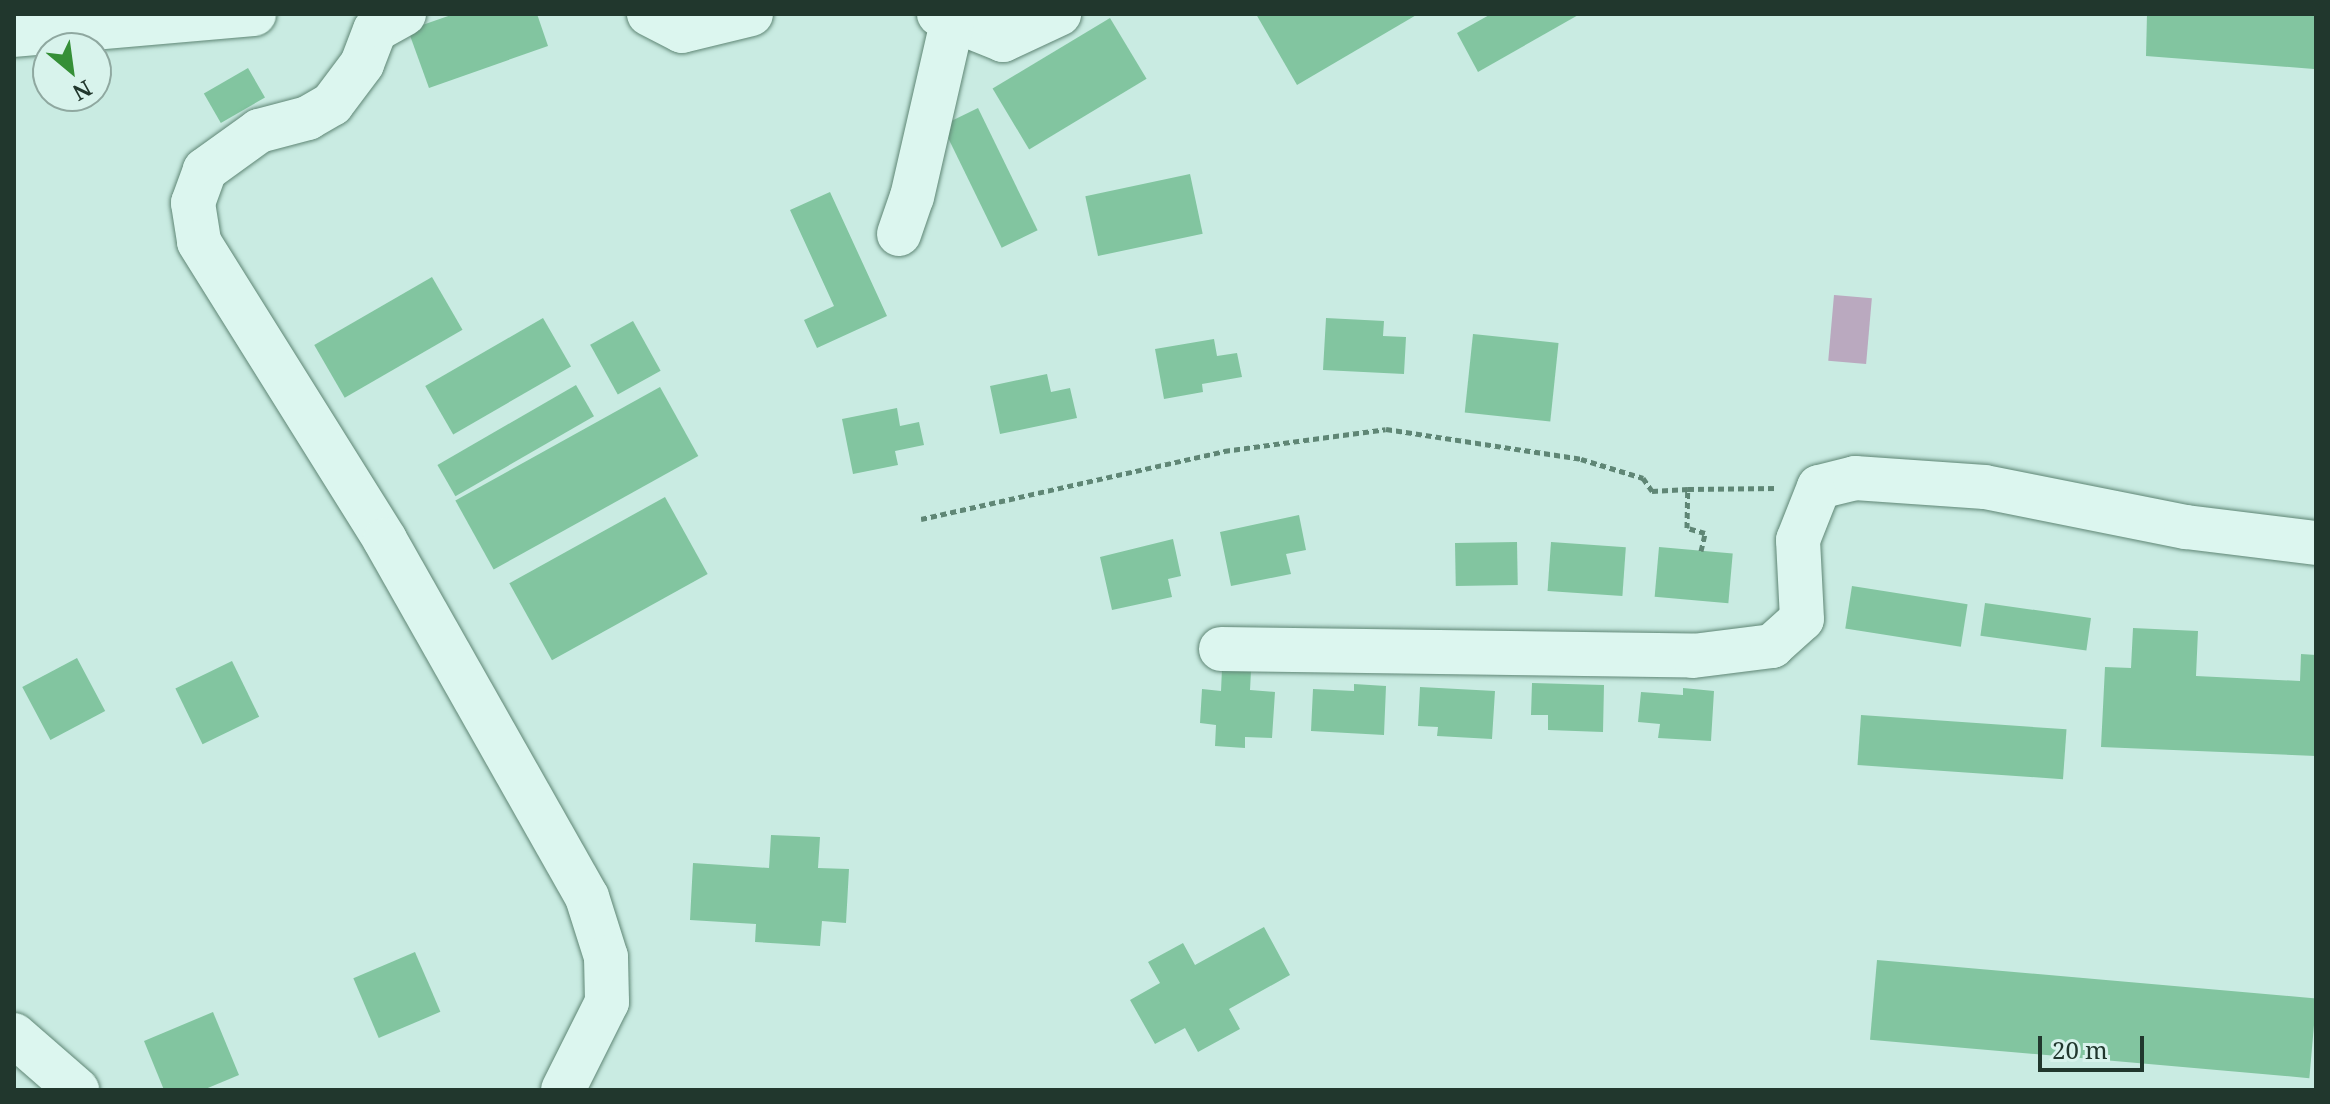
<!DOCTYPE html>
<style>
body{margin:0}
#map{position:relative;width:2330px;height:1104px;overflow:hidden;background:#c9ebe2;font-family:"Noto Serif",serif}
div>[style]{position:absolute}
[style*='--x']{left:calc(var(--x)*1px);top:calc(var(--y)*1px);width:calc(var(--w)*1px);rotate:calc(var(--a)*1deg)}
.water>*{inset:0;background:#baa9bf;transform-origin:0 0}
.building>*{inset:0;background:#82c5a0;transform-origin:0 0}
.path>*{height:5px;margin-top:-2.5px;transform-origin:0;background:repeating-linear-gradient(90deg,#5f8675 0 6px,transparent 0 10px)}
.roads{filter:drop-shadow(0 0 2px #5f8675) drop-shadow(0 0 2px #5f8675)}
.minor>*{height:44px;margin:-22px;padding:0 22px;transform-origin:22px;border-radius:22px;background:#dcf6ef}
span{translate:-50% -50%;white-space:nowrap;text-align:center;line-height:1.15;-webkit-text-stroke:8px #d8f3ec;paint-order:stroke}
.frame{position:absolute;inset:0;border:16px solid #21372d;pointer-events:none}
.north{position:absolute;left:32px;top:32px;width:80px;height:80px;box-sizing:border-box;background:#d8f3ec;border:2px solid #8fa8a0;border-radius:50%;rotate:151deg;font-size:22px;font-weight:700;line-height:32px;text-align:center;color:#21372d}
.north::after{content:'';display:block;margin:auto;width:28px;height:36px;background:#358f37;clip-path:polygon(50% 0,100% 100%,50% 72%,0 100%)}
.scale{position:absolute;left:2038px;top:1036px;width:106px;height:36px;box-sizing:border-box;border:4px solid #21372d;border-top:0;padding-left:10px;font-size:24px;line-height:28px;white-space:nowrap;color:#21372d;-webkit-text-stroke:6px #d8f3ec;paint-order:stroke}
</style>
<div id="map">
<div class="water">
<i style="left:1834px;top:295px;width:38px;height:66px;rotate:5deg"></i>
</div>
<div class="building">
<i style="clip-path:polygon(454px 14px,537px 14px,548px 46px,429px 88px,408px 30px)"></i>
<i style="clip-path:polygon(1256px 14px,1418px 14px,1297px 85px)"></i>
<i style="clip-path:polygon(1491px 14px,1580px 14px,1478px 72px,1457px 33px)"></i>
<i style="clip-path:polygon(2147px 14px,2316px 14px,2314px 69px,2146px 56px)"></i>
<i style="left:1110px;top:18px;width:71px;height:137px;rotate:59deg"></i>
<i style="left:248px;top:68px;width:34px;height:51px;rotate:60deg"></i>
<i style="left:978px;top:108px;width:136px;height:40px;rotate:64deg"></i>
<i style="left:1190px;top:174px;width:61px;height:107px;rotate:78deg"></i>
<i style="clip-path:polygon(830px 192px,887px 316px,817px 348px,804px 320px,834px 306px,790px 210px)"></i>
<i style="left:432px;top:277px;width:61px;height:136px;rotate:60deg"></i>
<i style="left:543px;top:318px;width:56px;height:136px;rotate:60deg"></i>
<i style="clip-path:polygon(1326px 318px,1384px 321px,1383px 336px,1406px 337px,1404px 374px,1323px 370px)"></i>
<i style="left:633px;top:321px;width:57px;height:49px;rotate:61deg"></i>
<i style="left:1473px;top:334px;width:86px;height:79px;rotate:6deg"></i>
<i style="clip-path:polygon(1214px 339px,1217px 356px,1237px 353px,1242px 377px,1202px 384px,1203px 392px,1164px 399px,1155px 349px)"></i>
<i style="clip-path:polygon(1047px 374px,1051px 392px,1070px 388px,1077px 418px,1000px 434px,990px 386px)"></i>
<i style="left:576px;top:385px;width:36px;height:160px;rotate:60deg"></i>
<i style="left:660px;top:387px;width:79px;height:234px;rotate:61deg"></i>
<i style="clip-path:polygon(897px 408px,900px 426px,919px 422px,924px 445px,895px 451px,898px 465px,853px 474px,842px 419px)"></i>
<i style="left:665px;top:497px;width:88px;height:178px;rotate:61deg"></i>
<i style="clip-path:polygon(1299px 515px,1306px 550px,1286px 554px,1291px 574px,1231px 586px,1220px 532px)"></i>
<i style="clip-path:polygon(1173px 539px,1181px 576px,1168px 579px,1172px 597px,1112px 610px,1100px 557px)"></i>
<i style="left:1517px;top:542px;width:43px;height:62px;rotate:89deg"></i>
<i style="left:1551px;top:542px;width:75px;height:49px;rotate:4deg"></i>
<i style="left:1659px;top:547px;width:74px;height:50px;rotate:5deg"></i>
<i style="left:1852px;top:586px;width:117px;height:43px;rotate:9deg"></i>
<i style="left:1985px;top:603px;width:107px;height:33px;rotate:8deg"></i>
<i style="clip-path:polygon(2133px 628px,2198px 631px,2196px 676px,2300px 681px,2301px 654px,2316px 655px,2316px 756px,2101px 747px,2105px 667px,2131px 668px)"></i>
<i style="left:77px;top:658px;width:60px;height:62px;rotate:62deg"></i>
<i style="left:232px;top:661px;width:62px;height:63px;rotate:64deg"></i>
<i style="clip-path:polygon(1222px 669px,1251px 671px,1250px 690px,1275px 692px,1272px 738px,1245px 737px,1245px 748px,1215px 746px,1216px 725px,1200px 723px,1202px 689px,1221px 691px)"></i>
<i style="clip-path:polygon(1532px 683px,1604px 685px,1603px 732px,1548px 730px,1548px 715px,1531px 715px)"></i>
<i style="clip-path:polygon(1354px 684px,1386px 686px,1384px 735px,1311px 731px,1313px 689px,1354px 691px)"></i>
<i style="clip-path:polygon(1420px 687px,1495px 691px,1492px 739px,1437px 736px,1438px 727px,1418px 726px)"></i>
<i style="clip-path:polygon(1683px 688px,1714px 691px,1711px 741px,1658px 738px,1660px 724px,1638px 722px,1641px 692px,1683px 695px)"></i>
<i style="left:1861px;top:715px;width:206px;height:50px;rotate:4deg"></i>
<i style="clip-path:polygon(771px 835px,820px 837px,818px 868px,849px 869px,846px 923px,822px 921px,820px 946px,755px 942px,756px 924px,690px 920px,693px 863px,769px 868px)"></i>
<i style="clip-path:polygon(1264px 927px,1290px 975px,1229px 1009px,1240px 1029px,1198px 1052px,1185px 1028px,1155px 1044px,1130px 1000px,1160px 983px,1148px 962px,1183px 943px,1195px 965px)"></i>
<i style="left:415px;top:952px;width:65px;height:67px;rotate:67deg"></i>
<i style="left:1877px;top:960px;width:441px;height:80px;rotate:5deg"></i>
<i style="clip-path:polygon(213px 1012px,239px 1075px,203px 1090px,164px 1090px,144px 1041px)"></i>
</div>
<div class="path">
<i style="--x:921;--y:519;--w:311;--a:-12.6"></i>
<i style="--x:1224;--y:451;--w:163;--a:-7.7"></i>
<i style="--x:1386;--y:429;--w:197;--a:8.7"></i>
<i style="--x:1581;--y:459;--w:65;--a:17"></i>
<i style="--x:1643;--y:478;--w:16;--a:55"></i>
<i style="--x:1652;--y:491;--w:36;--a:-3"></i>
<i style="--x:1701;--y:551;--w:18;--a:-77"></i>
<i style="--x:1705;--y:533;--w:19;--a:-164"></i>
<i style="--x:1687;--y:528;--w:39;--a:-89"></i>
<i style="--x:1688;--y:489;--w:90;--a:-0.6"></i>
</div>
<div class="roads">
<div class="minor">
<i style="--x:404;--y:14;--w:33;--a:151"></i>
<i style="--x:375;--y:30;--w:36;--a:111"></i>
<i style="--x:362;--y:64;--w:50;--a:126.9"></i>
<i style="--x:332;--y:104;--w:28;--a:150"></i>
<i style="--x:308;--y:118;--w:51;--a:165.1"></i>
<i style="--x:259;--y:131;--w:67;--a:144.2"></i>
<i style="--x:205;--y:170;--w:35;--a:110"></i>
<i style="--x:193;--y:203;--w:39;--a:81"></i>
<i style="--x:199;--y:242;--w:351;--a:58"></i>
<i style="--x:385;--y:540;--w:410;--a:60.5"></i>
<i style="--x:587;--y:897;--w:63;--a:72.4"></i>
<i style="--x:606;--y:957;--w:45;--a:88.7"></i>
<i style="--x:607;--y:1002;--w:98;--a:116.6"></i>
<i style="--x:649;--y:14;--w:37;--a:27"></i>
<i style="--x:682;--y:31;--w:71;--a:-13.8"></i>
<i style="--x:939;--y:14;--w:69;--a:22.1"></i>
<i style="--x:1003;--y:40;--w:62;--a:-24.9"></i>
<i style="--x:14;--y:35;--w:241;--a:-5"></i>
<i style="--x:899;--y:234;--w:39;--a:-71"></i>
<i style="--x:912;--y:197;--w:180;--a:-77.1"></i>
<i style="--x:1221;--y:649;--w:472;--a:0.8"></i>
<i style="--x:1693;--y:656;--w:80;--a:-7.2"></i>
<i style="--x:1772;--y:646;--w:40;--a:-42"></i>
<i style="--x:1802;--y:619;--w:79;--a:-92.9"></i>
<i style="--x:1798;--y:540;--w:57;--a:-68.4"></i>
<i style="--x:1819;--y:487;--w:37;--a:-14"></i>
<i style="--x:1855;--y:478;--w:130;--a:4"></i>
<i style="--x:1985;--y:487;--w:205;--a:11.3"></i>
<i style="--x:2186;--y:527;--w:131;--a:7"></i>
<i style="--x:14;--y:1035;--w:84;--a:41.1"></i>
</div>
</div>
<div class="frame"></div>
<div class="north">N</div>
<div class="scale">20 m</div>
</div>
